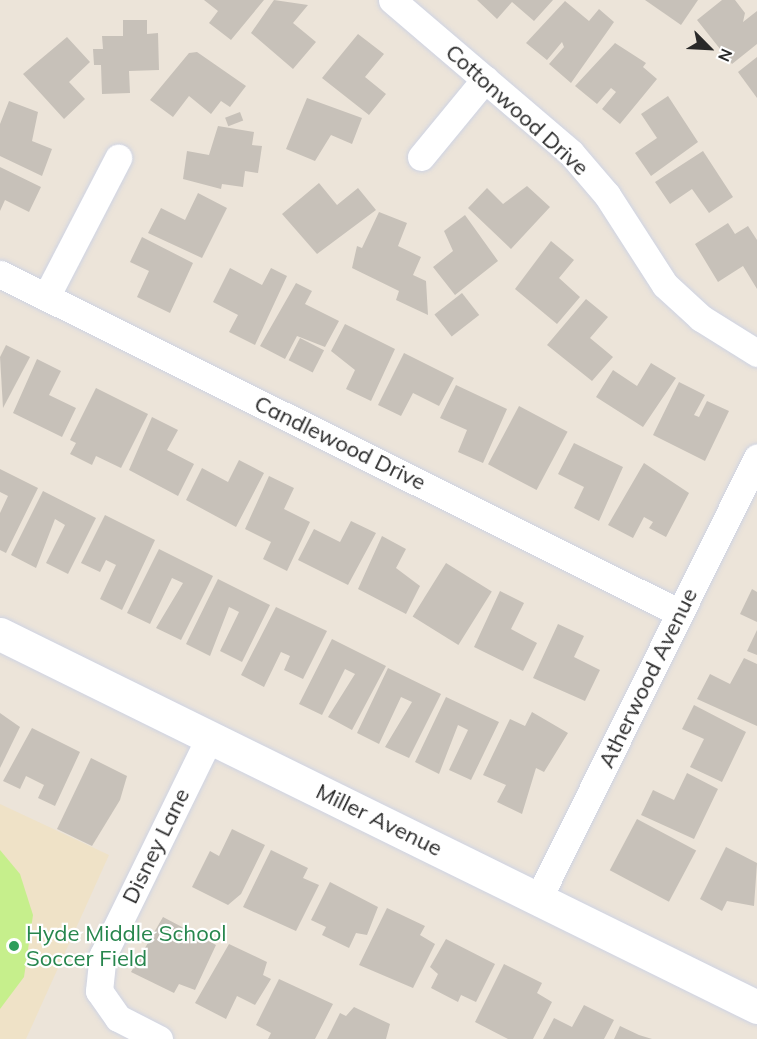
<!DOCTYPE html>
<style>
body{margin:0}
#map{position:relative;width:757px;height:1039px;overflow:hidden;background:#ece4d9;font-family:Mulish,sans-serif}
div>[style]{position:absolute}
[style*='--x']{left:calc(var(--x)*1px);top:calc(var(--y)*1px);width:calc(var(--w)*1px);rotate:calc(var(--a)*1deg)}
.education>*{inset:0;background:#efe2c7}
.pitch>*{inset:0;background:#c6ef8c}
.building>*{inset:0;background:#c7c1b9;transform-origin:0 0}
.roads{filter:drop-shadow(0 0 2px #ced3e3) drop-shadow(0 0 2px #ced3e3)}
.street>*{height:27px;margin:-13.5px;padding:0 13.5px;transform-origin:13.5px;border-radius:13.5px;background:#fff}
.secondary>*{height:33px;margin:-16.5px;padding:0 16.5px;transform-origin:16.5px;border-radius:16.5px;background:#fff}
.dots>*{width:16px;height:16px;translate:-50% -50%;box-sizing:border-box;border:3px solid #fff;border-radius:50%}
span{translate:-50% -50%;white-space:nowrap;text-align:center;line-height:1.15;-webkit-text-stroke:4.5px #fff;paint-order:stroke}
.street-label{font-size:22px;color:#292929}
.leisure-label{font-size:22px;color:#27864d}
.left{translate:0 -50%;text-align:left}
.north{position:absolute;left:679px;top:18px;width:60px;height:60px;-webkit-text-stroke:4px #fff;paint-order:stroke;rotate:114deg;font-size:16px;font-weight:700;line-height:24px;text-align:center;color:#292929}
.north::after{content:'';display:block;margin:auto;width:21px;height:27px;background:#292929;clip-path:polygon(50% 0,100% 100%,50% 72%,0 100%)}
</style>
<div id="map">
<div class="education">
<i style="clip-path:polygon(0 804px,109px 855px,26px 1039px,0 1039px)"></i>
</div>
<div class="pitch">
<i style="clip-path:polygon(0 850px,20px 874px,33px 915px,24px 977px,0 1009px)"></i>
</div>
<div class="building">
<i style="clip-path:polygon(204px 0,264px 0,231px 40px,209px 23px,218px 11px)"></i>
<i style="clip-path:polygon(274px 0,308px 5px,293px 23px,316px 42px,293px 69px,251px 33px)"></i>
<i style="clip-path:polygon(477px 0,553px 0,534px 21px,512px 2px,497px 19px)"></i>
<i style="clip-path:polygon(645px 0,698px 0,681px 25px)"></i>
<i style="clip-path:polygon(722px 0,735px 0,745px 13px,743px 22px,757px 11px,757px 44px,732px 64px,697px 20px)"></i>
<i style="clip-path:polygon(565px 1px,589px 21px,599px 9px,614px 22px,571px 83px,549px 64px,564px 47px,562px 42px,547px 60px,526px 43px)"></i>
<i style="clip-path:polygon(123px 20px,147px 20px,147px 34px,158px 33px,159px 70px,129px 71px,130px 93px,102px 94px,101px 65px,94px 65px,93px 49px,103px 49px,102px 36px,123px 36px)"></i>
<i style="clip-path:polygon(358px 34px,384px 54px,365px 77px,386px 94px,369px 115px,322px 78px)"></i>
<i style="clip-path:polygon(67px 37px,90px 62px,69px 82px,85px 99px,64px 119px,23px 74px)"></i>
<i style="clip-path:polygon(615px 43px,646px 63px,643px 67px,657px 79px,620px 124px,602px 109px,616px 92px,611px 88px,597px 104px,575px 86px)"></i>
<i style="clip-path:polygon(197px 52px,246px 86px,230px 107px,221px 101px,211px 114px,189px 96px,173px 117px,150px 100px,189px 53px)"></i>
<i style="clip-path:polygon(757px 57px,757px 98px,738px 72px)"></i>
<i style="clip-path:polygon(668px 96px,698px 142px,651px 176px,635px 153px,657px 138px,641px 114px)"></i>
<i style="clip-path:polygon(307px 98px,362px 118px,352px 144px,331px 135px,315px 161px,286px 149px)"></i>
<i style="clip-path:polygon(9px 101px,38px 112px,32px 141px,52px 149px,42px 176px,0 156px,0 124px)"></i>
<i style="left:240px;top:112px;width:9px;height:16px;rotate:69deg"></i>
<i style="clip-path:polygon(218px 126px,254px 132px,252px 145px,262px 146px,258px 173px,245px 171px,243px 187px,222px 184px,221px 189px,183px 179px,187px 151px,209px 155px)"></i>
<i style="clip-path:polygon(703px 151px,733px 197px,709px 213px,692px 189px,670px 204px,655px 182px)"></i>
<i style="clip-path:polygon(0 167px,41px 187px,29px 212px,5px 200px,0 211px)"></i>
<i style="clip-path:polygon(319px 183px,337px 205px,358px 188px,376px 210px,317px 254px,282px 214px)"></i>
<i style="clip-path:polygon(527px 186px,550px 207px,511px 249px,468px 208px,487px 188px,503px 204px)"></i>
<i style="clip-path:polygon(198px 193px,227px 208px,202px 258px,148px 233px,161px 208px,185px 220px)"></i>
<i style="clip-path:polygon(379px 212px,407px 223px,398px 246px,421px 257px,413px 275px,426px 281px,428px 315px,396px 300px,399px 291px,352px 268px,357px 246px,362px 248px)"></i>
<i style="clip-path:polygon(465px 215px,498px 261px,455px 295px,433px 267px,453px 251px,444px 231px)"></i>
<i style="clip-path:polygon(728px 223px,735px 234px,748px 226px,757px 240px,757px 289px,743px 266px,718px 282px,695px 244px)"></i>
<i style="clip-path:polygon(142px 237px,193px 263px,170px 313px,137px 297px,149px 271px,130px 262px)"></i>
<i style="clip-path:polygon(551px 241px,574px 260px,559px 278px,580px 297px,557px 324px,515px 289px)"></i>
<i style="clip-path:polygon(230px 268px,262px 285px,271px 268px,287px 276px,255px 345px,229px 332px,238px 315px,213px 302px)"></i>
<i style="clip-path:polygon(296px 283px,312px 291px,305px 304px,339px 321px,325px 347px,297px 336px,285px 359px,260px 346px)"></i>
<i style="left:462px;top:293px;width:28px;height:35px;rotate:52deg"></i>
<i style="clip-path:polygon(586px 299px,608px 317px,590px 338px,613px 357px,592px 381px,547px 345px)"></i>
<i style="clip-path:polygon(345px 324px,395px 349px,371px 401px,346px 389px,355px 370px,331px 351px)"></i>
<i style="left:300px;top:338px;width:27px;height:25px;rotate:27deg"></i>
<i style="clip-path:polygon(6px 345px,30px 357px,3px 408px,0 357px)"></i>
<i style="clip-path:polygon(404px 353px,454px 378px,439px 406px,413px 393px,401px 416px,378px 405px)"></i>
<i style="clip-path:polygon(37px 359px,61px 371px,49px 395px,76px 408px,62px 437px,13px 413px)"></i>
<i style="clip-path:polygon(651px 363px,676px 378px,643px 427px,596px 397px,613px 370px,637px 386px)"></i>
<i style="clip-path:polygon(679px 382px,705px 395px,694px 415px,699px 417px,707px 401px,729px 411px,705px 461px,653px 435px)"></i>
<i style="clip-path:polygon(456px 385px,507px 409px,483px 463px,458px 452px,467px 430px,440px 418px)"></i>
<i style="clip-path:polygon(96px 388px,148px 414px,121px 468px,96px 456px,92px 465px,70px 454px,76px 443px,70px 440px)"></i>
<i style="left:519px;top:406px;width:55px;height:66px;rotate:28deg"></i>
<i style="clip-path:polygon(152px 417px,178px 430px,167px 450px,194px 464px,178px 496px,129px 470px)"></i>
<i style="clip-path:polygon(574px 443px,623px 467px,599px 521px,574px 508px,584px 487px,558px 474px)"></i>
<i style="clip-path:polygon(239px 460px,264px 473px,236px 527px,186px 500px,202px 468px,228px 482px)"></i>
<i style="clip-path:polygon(644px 463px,689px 493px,666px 537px,649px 528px,653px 522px,644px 517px,633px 538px,608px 525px)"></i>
<i style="clip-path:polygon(0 469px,38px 488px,6px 553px,0 550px,0 513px,8px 496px,0 492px)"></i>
<i style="clip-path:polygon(269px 476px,294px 488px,284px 509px,310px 522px,287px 571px,263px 559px,271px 542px,245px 529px)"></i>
<i style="clip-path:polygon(43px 491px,96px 518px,68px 574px,46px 563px,65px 525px,55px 519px,36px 568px,11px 555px)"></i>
<i style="clip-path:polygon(105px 515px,155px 540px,122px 610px,100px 599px,116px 565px,106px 560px,100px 572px,81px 563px)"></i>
<i style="clip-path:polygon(351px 521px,376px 533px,348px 585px,298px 560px,314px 529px,340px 542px)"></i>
<i style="clip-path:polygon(382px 536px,406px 549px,396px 568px,420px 586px,406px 614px,358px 589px)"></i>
<i style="clip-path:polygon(159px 549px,213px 576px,181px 640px,156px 628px,183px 583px,172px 578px,150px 624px,127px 613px)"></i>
<i style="left:446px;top:563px;width:54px;height:63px;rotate:32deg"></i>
<i style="clip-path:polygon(218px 579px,270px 605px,242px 662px,220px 651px,239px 612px,229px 607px,210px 656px,186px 644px)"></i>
<i style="clip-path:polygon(752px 589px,757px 592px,757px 622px,740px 614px)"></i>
<i style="clip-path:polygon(500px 591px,524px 603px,511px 629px,537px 643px,523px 671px,474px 647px)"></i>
<i style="clip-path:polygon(276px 607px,327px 631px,303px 679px,284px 670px,290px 656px,281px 652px,264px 687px,241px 675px)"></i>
<i style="clip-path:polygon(558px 624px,584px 636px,574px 657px,600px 670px,585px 701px,533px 678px)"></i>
<i style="clip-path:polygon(757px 630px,757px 655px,747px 651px)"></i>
<i style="clip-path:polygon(332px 639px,386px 666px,352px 730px,328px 717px,355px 674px,345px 669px,322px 715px,299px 704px)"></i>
<i style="clip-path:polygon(744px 658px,757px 664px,757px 726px,697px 699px,710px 674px,730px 684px)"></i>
<i style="clip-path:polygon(388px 668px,441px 694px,409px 758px,385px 747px,412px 702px,401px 697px,379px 744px,357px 733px)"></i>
<i style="clip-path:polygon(446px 697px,499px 722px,471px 780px,449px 770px,468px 730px,458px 725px,439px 774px,415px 762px)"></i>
<i style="clip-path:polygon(694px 705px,746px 732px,722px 782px,690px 767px,704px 739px,682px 729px)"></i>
<i style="clip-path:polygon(532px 712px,568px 733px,544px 772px,536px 768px,522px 814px,497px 802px,506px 785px,483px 775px,510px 719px,525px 726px)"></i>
<i style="clip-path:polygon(0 713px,20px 727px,0 768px)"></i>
<i style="clip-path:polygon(32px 728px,80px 752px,55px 806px,38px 798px,44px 785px,26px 776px,20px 789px,3px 781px)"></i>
<i style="clip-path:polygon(91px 758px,127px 776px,120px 800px,92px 846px,57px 829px)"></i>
<i style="clip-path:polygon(687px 773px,718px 789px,694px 839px,641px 815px,653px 790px,674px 800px)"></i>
<i style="left:637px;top:819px;width:67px;height:58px;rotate:28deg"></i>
<i style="clip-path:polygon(232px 829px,265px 845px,241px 894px,228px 905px,192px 887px,210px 851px,219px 856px)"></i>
<i style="clip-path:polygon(726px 847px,757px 863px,754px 906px,727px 901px,722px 911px,700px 899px)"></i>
<i style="clip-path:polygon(271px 850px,308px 868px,303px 878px,319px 885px,296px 931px,243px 907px)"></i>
<i style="clip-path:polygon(330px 882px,378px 907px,367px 935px,356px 933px,349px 948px,322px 935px,326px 927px,311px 920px)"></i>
<i style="clip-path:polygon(387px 908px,425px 926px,420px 935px,435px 944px,413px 988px,359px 965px)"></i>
<i style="clip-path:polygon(163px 917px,216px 945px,195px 990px,179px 984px,174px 993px,131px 972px)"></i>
<i style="clip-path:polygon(446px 939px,495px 964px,476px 1002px,461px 995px,458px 1002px,431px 988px,438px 974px,430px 967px)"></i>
<i style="clip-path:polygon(229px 944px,267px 962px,263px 975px,271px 979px,255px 1005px,237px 996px,226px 1019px,195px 1003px)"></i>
<i style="clip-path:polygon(504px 964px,542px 983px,537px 993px,552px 1002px,533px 1039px,508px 1039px,475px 1022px)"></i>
<i style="clip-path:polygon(279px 979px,333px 1004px,315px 1039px,268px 1039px,271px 1033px,256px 1025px)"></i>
<i style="clip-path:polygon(584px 1005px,614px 1020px,604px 1039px,543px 1039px,554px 1018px,572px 1027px)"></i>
<i style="clip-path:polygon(354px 1007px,390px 1024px,386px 1039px,327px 1039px,340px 1013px,346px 1016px)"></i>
<i style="clip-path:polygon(620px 1026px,639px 1035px,652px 1039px,614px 1039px)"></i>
</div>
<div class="roads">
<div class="street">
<i style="--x:392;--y:0;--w:235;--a:40.5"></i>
<i style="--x:571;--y:153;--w:55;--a:49.4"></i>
<i style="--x:607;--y:195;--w:107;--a:57.2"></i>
<i style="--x:665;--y:285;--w:49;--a:42.5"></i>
<i style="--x:701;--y:318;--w:66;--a:32"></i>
<i style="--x:421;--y:157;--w:101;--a:-50.6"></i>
<i style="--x:0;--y:274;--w:760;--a:26.5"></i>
<i style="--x:46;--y:297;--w:157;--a:-62.6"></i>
<i style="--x:538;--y:899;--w:493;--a:-63.6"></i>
<i style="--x:159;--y:1039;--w:46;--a:-152.9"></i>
<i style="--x:118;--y:1018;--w:33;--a:-125"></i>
<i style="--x:99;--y:991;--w:36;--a:-84"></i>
<i style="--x:103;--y:955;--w:243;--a:-63.9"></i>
</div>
<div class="secondary">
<i style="--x:0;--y:634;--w:844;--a:26.23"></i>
</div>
</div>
<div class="dots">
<i style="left:14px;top:946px;background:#2e9e5b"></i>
</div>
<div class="street-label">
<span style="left:517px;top:110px;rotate:42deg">Cottonwood Drive</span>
<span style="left:340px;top:443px;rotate:26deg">Candlewood Drive</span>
<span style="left:648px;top:678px;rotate:-64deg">Atherwood Avenue</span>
<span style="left:379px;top:820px;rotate:26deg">Miller Avenue</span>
<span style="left:156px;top:846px;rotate:-64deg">Disney Lane</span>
</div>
<div class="leisure-label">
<span class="left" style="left:26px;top:946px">Hyde Middle School<br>Soccer Field</span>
</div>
<div class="north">N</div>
</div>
